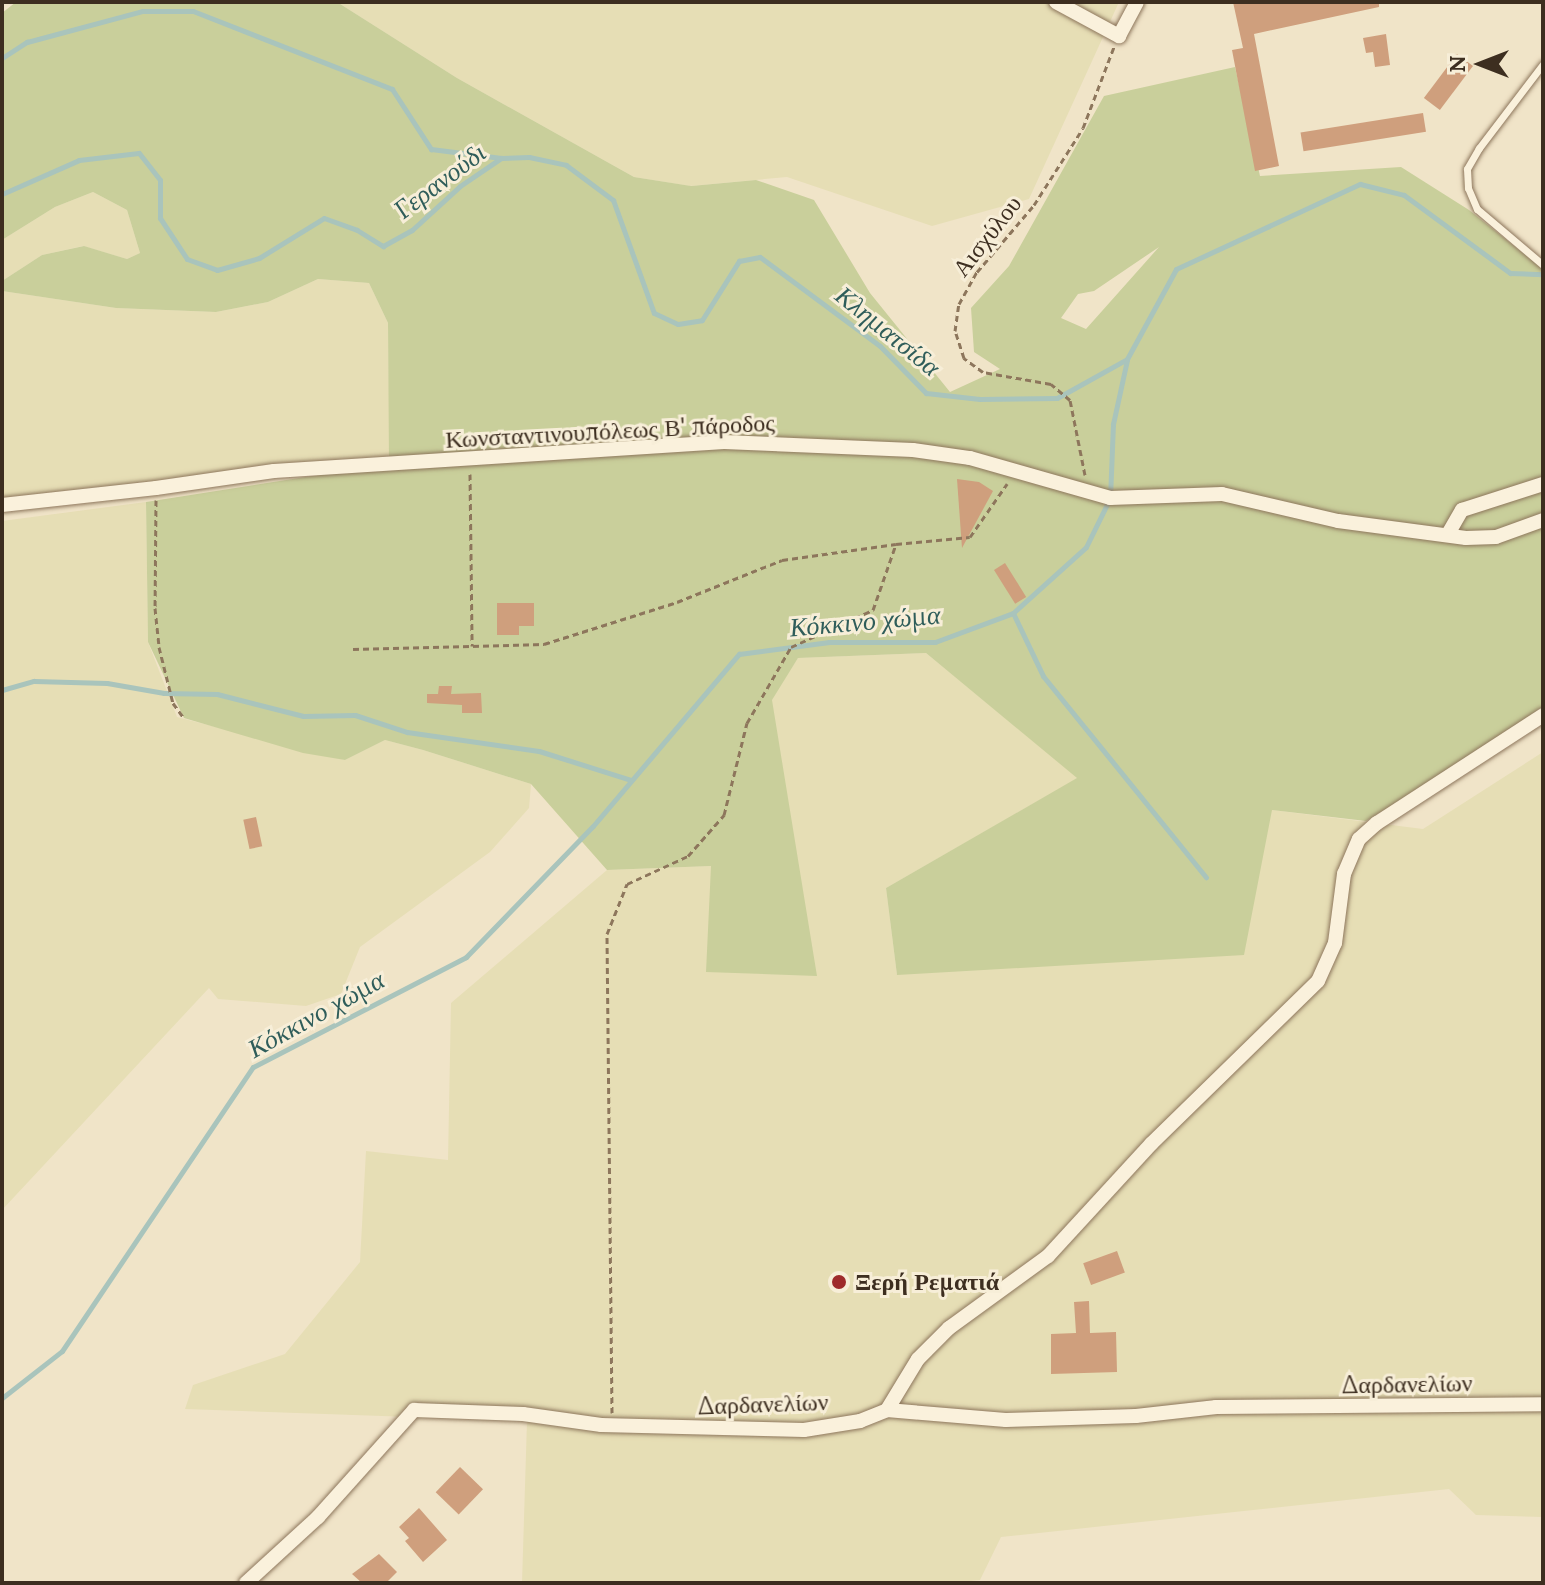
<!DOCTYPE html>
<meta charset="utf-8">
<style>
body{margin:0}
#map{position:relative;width:1545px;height:1585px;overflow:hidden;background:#f0e4c8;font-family:Lora,serif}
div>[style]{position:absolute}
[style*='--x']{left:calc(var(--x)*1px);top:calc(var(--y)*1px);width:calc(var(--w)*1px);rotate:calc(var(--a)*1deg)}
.farmland>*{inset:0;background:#e6deb5}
.green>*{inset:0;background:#c9cf9b}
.stream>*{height:5px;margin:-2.5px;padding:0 2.5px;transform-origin:2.5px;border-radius:2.5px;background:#a9c4bc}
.building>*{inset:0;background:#cf9f7d;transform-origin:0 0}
.path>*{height:3px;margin-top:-1.5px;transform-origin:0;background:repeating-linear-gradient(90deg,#8d765c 0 6px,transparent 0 10px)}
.roads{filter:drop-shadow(0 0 2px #8d765c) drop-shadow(0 0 2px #8d765c)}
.lane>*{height:7px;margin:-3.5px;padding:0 3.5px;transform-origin:3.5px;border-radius:3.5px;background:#faf1dc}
.street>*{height:14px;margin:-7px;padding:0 7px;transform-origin:7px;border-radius:7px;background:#faf1dc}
.dots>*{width:22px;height:22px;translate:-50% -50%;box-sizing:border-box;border:4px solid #f7eed8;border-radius:50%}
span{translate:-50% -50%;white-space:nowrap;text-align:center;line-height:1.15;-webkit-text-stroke:6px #f7eed8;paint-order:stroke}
.street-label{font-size:24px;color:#3d2e20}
.poi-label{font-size:24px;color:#3d2e20;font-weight:700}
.left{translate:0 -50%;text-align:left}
.water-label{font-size:26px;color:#2f5d5a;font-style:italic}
.frame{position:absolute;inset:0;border:4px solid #3d2e20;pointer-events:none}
.north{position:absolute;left:1441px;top:24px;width:80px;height:80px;-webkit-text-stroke:6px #f7eed8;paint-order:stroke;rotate:270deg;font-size:22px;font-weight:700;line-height:32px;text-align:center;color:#3d2e20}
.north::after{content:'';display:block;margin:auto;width:28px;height:36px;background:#3d2e20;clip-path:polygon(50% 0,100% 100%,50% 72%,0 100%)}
</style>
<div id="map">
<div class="farmland">
<i style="clip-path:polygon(337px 2px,1119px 2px,1029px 199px,932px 226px,787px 177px,690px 186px,634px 177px,457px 78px)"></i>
<i style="clip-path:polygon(93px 192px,127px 210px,140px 253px,127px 259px,83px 246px,42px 255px,2px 281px,2px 240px,55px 207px)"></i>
<i style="clip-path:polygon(318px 279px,369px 283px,388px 323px,390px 464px,2px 506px,2px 291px,116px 308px,216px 312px,268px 302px)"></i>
<i style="clip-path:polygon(146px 502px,148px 642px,177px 717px,345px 760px,385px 740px,423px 750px,531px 784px,529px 808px,490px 852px,360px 947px,341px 994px,306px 1006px,218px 999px,209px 988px,2px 1210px,2px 521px)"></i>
<i style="clip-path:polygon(926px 653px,1078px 778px,886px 888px,897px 975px,1272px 810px,1423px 829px,1543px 752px,1543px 1517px,1476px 1515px,1449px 1489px,1001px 1537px,980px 1580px,952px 1583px,522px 1583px,527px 1421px,185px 1409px,193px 1385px,285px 1354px,360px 1262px,366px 1151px,448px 1160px,451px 1003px,607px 870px,711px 866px,816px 975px,771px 699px,798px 658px)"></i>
</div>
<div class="green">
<i style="clip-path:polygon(evenodd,16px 2px,337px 2px,457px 78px,634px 177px,691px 186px,756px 180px,814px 200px,870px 293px,950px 392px,1000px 369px,974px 352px,971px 308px,1009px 266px,1104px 96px,1235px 67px,1260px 176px,1401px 167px,1469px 210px,1543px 269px,1543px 715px,1366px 821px,1272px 810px,1244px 955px,897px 975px,886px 888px,1077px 778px,926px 653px,798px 658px,772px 700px,817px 976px,706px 972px,711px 866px,607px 870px,531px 784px,423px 750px,385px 740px,345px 760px,303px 753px,184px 718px,148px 642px,146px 502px,389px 464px,388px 323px,369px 283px,318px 279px,268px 302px,216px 312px,116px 308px,2px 291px,2px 281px,42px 255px,84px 246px,127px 259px,140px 253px,127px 210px,93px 192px,55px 207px,2px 240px,2px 13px,16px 2px,1159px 247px,1086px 329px,1061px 318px,1078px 294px,1094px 291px,1159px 247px)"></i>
</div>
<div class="stream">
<i style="--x:2;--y:58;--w:30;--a:-33"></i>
<i style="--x:27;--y:42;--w:120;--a:-15"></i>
<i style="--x:143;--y:11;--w:50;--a:0"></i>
<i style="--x:193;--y:11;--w:214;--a:21.4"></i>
<i style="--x:392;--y:89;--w:72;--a:57"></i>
<i style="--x:431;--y:149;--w:71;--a:7.3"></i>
<i style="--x:2;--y:194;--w:84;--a:-23.8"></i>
<i style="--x:79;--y:160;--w:60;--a:-6.7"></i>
<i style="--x:139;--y:153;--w:34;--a:52"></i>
<i style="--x:160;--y:180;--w:38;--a:90"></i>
<i style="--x:160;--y:218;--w:49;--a:56.6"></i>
<i style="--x:187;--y:259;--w:32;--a:20"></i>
<i style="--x:217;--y:270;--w:44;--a:-15.9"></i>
<i style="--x:259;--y:258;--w:76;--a:-31.6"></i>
<i style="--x:324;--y:218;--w:35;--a:20"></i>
<i style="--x:357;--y:230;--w:31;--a:32"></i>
<i style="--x:383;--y:246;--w:33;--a:-29"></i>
<i style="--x:412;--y:230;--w:65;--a:-42.5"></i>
<i style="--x:460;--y:186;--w:50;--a:-34.3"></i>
<i style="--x:501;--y:158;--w:28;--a:-2"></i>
<i style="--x:529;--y:157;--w:38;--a:12"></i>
<i style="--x:566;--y:165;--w:59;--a:36.7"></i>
<i style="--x:613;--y:200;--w:120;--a:70.1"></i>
<i style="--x:654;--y:313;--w:26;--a:25"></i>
<i style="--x:678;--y:324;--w:24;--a:-9"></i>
<i style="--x:702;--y:320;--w:70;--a:-57.9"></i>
<i style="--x:739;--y:261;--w:21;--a:-11"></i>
<i style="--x:760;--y:257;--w:149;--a:36.6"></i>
<i style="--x:880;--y:346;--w:66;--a:45.6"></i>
<i style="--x:926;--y:393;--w:54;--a:6.3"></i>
<i style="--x:980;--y:399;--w:77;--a:-0.7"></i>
<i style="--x:1057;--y:398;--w:80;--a:-29.1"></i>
<i style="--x:1127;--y:359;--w:102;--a:-61.4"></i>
<i style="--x:1176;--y:269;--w:203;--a:-24.8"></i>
<i style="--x:1360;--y:184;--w:45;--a:14"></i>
<i style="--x:1404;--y:195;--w:132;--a:36.3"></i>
<i style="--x:1510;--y:273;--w:33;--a:2"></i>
<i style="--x:1013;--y:613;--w:70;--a:64.5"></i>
<i style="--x:1043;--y:676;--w:259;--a:51"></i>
<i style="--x:2;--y:690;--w:33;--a:-16"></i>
<i style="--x:34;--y:681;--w:73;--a:1.6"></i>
<i style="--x:107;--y:683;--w:58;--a:10"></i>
<i style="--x:164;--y:693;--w:53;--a:1.1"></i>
<i style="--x:217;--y:694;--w:89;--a:14.3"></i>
<i style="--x:303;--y:716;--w:52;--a:-1.1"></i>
<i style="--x:355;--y:715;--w:55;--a:18.1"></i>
<i style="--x:407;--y:732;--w:133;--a:8.2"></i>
<i style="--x:539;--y:751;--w:96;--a:17.5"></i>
<i style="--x:2;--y:1398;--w:76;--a:-38.1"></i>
<i style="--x:62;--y:1351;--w:342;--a:-56.1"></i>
<i style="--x:253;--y:1067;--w:240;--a:-27.3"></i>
<i style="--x:466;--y:957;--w:182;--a:-45.9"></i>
<i style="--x:593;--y:826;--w:226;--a:-49.7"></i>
<i style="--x:739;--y:654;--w:91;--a:-7.6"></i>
<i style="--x:829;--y:642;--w:106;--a:0"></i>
<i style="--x:935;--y:642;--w:83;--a:-20.4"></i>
<i style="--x:1013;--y:613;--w:98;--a:-42.1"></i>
<i style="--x:1086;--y:547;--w:55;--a:-63.9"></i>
<i style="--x:1110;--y:498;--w:74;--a:-87.7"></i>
<i style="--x:1113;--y:424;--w:66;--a:-77.7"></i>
</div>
<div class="building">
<i style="clip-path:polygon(1233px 2px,1379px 2px,1379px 7px,1254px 34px,1279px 166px,1255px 171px,1232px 50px,1243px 48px)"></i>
<i style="clip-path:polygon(1386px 34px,1390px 65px,1375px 67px,1373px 52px,1366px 53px,1363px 38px)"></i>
<i style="left:1457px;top:54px;width:20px;height:55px;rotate:37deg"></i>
<i style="left:1423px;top:113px;width:19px;height:124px;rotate:81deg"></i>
<i style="clip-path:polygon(957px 479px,979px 482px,993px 491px,962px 548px)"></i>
<i style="left:1005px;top:563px;width:40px;height:13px;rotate:58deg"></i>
<i style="clip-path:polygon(497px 603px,534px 603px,534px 626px,519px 626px,519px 635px,497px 635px)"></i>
<i style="clip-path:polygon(439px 686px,452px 686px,451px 694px,481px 693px,482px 713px,462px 713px,462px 705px,427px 703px,427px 694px,438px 694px)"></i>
<i style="left:256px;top:817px;width:30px;height:13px;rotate:78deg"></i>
<i style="left:1117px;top:1251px;width:23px;height:36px;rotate:70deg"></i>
<i style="clip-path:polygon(1089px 1301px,1090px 1333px,1116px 1332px,1117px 1372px,1051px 1374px,1051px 1334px,1076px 1333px,1074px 1302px)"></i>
<i style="left:460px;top:1467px;width:32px;height:35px;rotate:44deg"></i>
<i style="clip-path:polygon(419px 1508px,447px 1540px,423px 1562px,405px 1541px,409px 1538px,399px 1527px)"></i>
<i style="clip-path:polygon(379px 1554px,397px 1572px,386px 1583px,362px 1583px,352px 1574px)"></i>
</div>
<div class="path">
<i style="--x:470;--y:474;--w:172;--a:89.3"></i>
<i style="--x:1085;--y:475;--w:76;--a:-101.3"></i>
<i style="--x:1070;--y:400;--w:25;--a:-140"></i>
<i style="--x:1051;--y:384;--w:69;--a:-170"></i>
<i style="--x:983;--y:372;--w:24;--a:-144"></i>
<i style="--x:964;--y:358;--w:28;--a:-108"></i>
<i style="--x:955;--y:331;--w:27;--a:-82"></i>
<i style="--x:959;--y:304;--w:37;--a:-61"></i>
<i style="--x:977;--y:272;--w:88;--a:-49.6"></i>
<i style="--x:1034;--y:205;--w:91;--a:-57.5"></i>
<i style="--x:1083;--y:128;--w:87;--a:-69.1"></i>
<i style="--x:156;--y:500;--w:108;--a:90.5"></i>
<i style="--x:155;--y:608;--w:39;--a:84"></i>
<i style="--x:159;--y:647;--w:58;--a:76"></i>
<i style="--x:173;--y:703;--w:19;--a:54"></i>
<i style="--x:353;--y:649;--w:191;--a:-1.5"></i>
<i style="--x:544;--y:644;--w:139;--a:-17.5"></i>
<i style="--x:677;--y:602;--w:113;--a:-21.8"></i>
<i style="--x:782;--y:560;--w:115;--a:-8"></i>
<i style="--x:612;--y:1413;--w:479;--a:-90.6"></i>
<i style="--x:607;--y:934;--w:54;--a:-68.2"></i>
<i style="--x:627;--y:884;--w:67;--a:-24.7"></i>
<i style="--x:688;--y:856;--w:55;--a:-48.7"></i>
<i style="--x:724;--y:815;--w:95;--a:-76"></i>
<i style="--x:747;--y:723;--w:88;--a:-59.9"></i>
<i style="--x:791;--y:647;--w:90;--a:-24.3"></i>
<i style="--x:873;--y:610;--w:70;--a:-70.8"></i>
<i style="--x:896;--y:544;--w:74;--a:-5.4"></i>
<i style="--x:970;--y:537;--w:65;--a:-55.1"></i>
</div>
<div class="roads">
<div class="lane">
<i style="--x:1543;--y:64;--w:106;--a:127.3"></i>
<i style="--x:1479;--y:148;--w:24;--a:120"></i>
<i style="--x:1467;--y:169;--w:19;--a:87"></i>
<i style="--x:1468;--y:188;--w:23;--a:67"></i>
<i style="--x:1477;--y:209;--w:87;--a:40.3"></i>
</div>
<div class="street">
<i style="--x:1056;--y:2;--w:72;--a:28.4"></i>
<i style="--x:1119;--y:36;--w:38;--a:-62"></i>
<i style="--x:2;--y:505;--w:155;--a:-6.3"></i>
<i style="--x:156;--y:488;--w:119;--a:-8.2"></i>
<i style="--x:274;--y:471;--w:451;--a:-3.7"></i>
<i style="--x:724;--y:442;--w:189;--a:2.4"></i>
<i style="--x:913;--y:450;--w:58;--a:8"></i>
<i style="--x:970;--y:458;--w:146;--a:15.9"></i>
<i style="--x:1110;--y:498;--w:112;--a:-2"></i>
<i style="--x:1222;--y:494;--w:119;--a:13.1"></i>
<i style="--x:1338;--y:521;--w:129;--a:7.6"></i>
<i style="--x:1466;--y:538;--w:30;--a:-2"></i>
<i style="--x:1496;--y:537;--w:50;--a:-19.9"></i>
<i style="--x:1448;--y:534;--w:28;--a:-60"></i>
<i style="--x:1462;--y:510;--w:85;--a:-17.8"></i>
<i style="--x:887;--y:1410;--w:60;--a:-58.7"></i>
<i style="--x:918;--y:1359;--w:44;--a:-45"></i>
<i style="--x:949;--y:1328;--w:122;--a:-36"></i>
<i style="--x:1048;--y:1256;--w:152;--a:-47.4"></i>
<i style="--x:1151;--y:1144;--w:233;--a:-44.3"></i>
<i style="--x:1318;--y:981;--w:42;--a:-65.9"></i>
<i style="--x:1335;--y:943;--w:70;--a:-82.6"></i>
<i style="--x:1344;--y:874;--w:38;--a:-67"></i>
<i style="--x:1359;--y:839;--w:24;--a:-42"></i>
<i style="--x:1377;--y:823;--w:198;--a:-33"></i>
<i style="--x:246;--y:1583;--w:98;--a:-42.5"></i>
<i style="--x:318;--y:1517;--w:144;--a:-48.1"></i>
<i style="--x:414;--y:1410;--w:109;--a:2.1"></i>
<i style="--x:523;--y:1414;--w:79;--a:8"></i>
<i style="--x:601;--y:1425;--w:203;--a:1.4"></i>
<i style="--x:804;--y:1430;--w:57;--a:-9.1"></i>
<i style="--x:860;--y:1421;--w:29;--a:-22"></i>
<i style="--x:887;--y:1410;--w:119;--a:4.8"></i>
<i style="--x:1006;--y:1420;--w:130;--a:-1.8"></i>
<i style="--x:1136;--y:1416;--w:81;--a:-6.4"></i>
<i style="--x:1216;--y:1407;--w:327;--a:-0.5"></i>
</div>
</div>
<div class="dots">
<i style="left:839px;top:1282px;background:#9e2a2b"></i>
</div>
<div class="street-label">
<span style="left:987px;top:236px;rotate:-52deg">Αισχύλου</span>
<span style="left:610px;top:431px;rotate:-3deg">Κωνσταντινουπόλεως Β' πάροδος</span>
<span style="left:1407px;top:1384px;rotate:-1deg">Δαρδανελίων</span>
<span style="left:763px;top:1404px;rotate:-2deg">Δαρδανελίων</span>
</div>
<div class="poi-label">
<span class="left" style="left:855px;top:1282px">Ξερή Ρεματιά</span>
</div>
<div class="water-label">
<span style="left:440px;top:181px;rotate:-37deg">Γερανούδι</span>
<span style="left:888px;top:331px;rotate:39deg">Κληματσίδα</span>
<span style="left:865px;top:621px;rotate:-5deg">Κόκκινο χώμα</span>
<span style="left:316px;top:1014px;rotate:-29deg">Κόκκινο χώμα</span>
</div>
<div class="frame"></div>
<div class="north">N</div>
</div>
